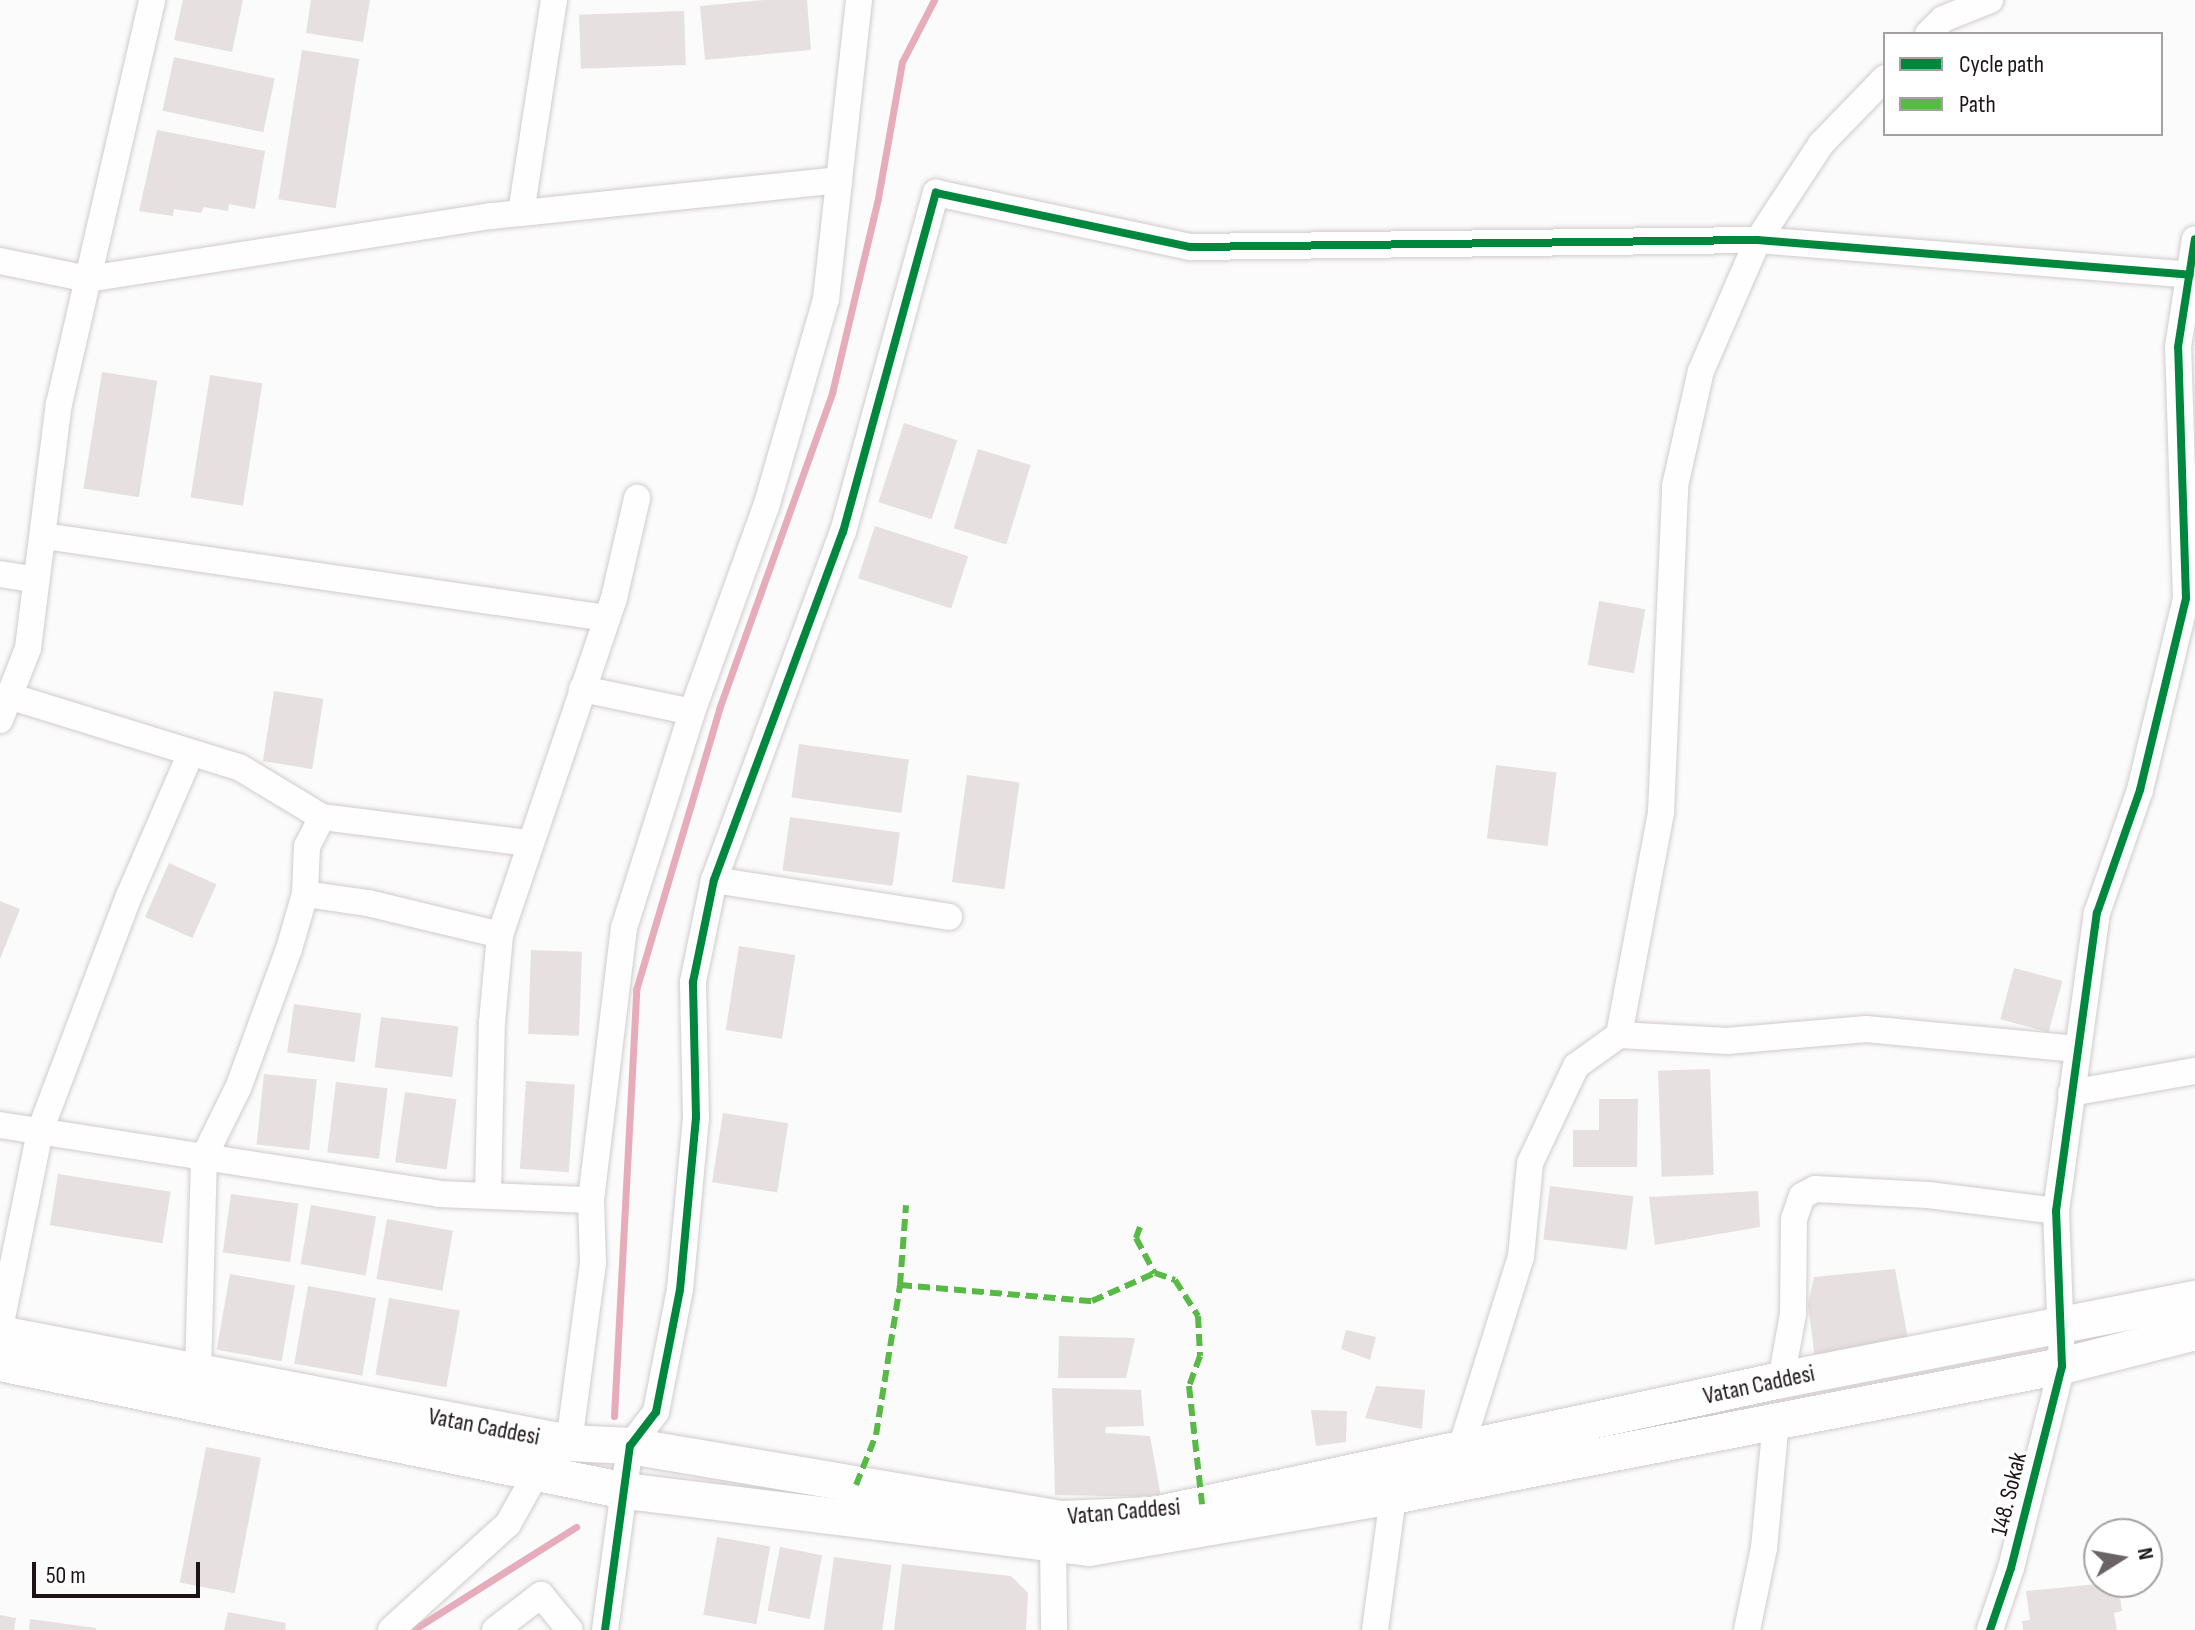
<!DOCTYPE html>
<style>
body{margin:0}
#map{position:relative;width:2195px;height:1630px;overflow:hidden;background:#fbfbfb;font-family:"Sofia Sans Condensed",sans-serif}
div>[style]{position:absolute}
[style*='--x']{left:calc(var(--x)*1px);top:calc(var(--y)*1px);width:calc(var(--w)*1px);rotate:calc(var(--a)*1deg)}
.stream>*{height:7px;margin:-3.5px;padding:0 3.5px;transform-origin:3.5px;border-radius:3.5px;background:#e7acbb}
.building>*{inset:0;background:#e6e0e1;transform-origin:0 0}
.roads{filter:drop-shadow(0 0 2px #d1cbcc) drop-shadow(0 0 2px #d1cbcc)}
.minor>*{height:26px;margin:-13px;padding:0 13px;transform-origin:13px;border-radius:13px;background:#fefefe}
.secondary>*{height:36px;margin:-18px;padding:0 18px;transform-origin:18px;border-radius:18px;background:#fefefe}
.quiet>*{height:6px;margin-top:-3px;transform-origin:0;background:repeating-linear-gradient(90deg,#58b947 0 12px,transparent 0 18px)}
.cycleway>*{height:8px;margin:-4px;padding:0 4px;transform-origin:4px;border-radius:4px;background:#00873e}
span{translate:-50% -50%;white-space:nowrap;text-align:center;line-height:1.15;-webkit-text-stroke:7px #fff;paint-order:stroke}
.street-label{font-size:24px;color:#1d1315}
.legend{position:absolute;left:1883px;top:32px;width:280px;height:104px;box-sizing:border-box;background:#fff;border:2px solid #a5a1a1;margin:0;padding:10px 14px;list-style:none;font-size:24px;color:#1d1315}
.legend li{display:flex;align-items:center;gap:16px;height:40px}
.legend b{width:40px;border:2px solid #a5a1a1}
.north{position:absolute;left:2083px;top:1518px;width:80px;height:80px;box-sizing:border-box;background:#fff;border:2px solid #a5a1a1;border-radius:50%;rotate:79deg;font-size:22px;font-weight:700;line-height:32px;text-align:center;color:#1d1315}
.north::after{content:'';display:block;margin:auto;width:28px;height:36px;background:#6b6466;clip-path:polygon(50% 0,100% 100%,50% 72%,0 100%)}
.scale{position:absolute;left:32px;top:1562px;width:168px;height:36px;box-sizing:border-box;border:4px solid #1d1315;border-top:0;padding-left:10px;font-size:24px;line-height:28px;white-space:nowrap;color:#1d1315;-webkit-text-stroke:6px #fff;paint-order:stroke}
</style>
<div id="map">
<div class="stream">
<i style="--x:614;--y:1416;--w:427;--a:-87"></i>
<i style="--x:636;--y:990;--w:293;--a:-73.5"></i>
<i style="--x:719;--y:709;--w:336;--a:-70.3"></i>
<i style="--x:832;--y:393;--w:200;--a:-76.7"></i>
<i style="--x:878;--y:198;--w:138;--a:-80"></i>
<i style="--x:902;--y:62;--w:70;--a:-62.7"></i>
<i style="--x:413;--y:1630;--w:193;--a:-32.3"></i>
</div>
<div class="building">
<i style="clip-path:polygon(183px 0,243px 0,232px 52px,174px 40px)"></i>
<i style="clip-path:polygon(311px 0,370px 0,363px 42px,306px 33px)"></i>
<i style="clip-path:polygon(765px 0,807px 0,811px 50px,705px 60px,700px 6px)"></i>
<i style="left:684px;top:11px;width:54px;height:105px;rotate:88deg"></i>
<i style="left:302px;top:50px;width:58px;height:151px;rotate:9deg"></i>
<i style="left:174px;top:57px;width:103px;height:55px;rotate:12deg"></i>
<i style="clip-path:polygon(157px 130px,265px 151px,255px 209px,229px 204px,228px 211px,204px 207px,201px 213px,174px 209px,173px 216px,139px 211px)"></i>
<i style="left:102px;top:372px;width:56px;height:118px;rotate:9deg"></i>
<i style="left:210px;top:375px;width:53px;height:124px;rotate:9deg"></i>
<i style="left:904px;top:423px;width:56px;height:83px;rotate:18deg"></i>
<i style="left:978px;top:449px;width:55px;height:83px;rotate:17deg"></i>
<i style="left:875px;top:526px;width:98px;height:55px;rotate:18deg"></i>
<i style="left:1599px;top:601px;width:47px;height:65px;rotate:10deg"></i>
<i style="left:274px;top:691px;width:50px;height:71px;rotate:9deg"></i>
<i style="left:799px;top:744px;width:111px;height:54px;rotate:8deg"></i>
<i style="left:1496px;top:765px;width:61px;height:74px;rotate:7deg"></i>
<i style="left:967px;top:775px;width:53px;height:108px;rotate:8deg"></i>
<i style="left:790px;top:817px;width:111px;height:54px;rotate:8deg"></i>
<i style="left:169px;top:863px;width:52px;height:59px;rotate:24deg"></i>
<i style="clip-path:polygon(0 901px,20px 909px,0 959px)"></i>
<i style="left:739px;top:946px;width:57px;height:85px;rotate:9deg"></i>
<i style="left:531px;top:950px;width:51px;height:84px;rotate:2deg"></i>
<i style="left:2014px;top:968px;width:50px;height:53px;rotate:15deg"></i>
<i style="left:294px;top:1004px;width:68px;height:49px;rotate:8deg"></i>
<i style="left:381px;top:1017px;width:78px;height:51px;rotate:7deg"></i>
<i style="left:1710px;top:1069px;width:106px;height:52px;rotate:88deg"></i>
<i style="left:264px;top:1074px;width:53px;height:71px;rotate:6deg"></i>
<i style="left:526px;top:1081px;width:49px;height:88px;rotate:4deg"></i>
<i style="left:336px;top:1082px;width:52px;height:71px;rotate:7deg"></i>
<i style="left:405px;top:1092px;width:52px;height:71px;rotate:8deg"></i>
<i style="clip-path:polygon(1599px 1099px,1638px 1099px,1637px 1167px,1573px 1167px,1573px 1130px,1599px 1130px)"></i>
<i style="left:723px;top:1113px;width:66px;height:70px;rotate:9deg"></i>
<i style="left:58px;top:1174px;width:114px;height:52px;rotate:9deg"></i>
<i style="left:1550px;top:1186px;width:84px;height:54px;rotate:7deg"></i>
<i style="clip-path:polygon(1758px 1191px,1760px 1227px,1655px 1245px,1649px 1197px)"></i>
<i style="left:231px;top:1194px;width:68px;height:59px;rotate:8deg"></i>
<i style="left:311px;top:1205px;width:66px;height:60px;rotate:10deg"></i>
<i style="left:387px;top:1219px;width:67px;height:61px;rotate:10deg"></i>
<i style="clip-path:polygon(1895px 1269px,1908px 1339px,1815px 1358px,1808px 1304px,1814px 1277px)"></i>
<i style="left:230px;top:1274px;width:66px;height:77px;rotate:10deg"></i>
<i style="left:308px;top:1286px;width:69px;height:79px;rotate:10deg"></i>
<i style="left:389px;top:1298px;width:72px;height:78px;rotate:10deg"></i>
<i style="clip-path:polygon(1346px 1330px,1376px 1337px,1370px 1360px,1341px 1349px)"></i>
<i style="clip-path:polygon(1059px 1336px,1135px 1338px,1126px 1378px,1058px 1378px)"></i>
<i style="clip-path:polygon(1376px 1386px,1425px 1390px,1422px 1429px,1365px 1418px)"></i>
<i style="clip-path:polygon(1052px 1388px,1141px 1390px,1144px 1426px,1106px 1427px,1105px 1433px,1150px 1436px,1161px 1497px,1055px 1495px)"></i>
<i style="clip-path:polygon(1311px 1410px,1347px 1411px,1346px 1442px,1316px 1446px)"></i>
<i style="left:206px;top:1447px;width:56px;height:138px;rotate:11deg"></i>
<i style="left:717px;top:1537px;width:54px;height:79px;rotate:10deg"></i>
<i style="left:780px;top:1547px;width:43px;height:65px;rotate:11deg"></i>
<i style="left:834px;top:1557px;width:58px;height:74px;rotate:8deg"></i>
<i style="clip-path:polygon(902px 1564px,1011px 1576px,1028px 1593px,1026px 1630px,894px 1630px)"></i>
<i style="clip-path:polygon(2118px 1582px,2122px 1611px,2114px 1613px,2117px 1630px,2023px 1630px,2022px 1621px,2030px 1620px,2026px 1591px)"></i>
<i style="clip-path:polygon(228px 1612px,286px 1623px,285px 1630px,224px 1630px)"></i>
<i style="clip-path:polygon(0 1615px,16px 1618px,14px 1630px,0 1630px)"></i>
<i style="clip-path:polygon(30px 1619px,96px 1628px,96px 1630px,29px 1630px)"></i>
</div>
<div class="roads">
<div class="minor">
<i style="--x:1928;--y:34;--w:21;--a:-45"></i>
<i style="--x:1943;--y:19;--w:51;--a:-22"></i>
<i style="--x:521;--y:213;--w:216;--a:-81.2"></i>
<i style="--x:0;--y:261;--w:90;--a:11.6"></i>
<i style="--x:88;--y:279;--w:409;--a:-8.9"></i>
<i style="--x:492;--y:216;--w:349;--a:-5.9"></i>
<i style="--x:44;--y:536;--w:569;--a:8.29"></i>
<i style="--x:0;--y:574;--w:37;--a:9"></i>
<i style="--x:582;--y:689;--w:112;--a:11.8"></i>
<i style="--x:9;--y:696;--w:241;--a:17.2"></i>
<i style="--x:239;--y:767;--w:97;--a:31.1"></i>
<i style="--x:322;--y:817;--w:33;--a:117"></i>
<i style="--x:307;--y:846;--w:48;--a:92.4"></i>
<i style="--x:305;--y:894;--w:57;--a:106.2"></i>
<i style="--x:289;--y:949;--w:148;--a:110.1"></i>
<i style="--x:238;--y:1088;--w:77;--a:116.2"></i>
<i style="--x:204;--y:1157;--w:216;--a:91.6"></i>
<i style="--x:0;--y:720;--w:77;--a:-68.7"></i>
<i style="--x:28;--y:648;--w:246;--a:-82.8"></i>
<i style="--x:59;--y:404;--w:415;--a:-77"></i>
<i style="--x:322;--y:817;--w:208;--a:7.2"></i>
<i style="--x:714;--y:880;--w:238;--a:8.9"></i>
<i style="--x:305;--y:894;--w:64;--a:8.1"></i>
<i style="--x:368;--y:903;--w:136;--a:13.6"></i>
<i style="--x:1619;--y:1035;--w:226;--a:-79.3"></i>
<i style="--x:1661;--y:813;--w:327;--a:-87.5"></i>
<i style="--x:1675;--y:486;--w:118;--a:-77.3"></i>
<i style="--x:1701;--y:371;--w:143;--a:-66.5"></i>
<i style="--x:1758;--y:240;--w:115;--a:-56.7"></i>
<i style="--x:1821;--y:144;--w:92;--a:-45.9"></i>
<i style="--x:2071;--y:1093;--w:126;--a:-10.1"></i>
<i style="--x:0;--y:1125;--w:444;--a:8.9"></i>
<i style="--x:439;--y:1194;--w:152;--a:2.3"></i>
<i style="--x:488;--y:1194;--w:172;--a:-88.7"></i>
<i style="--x:492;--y:1022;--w:87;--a:-84.7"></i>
<i style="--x:500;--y:935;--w:356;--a:-71.3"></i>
<i style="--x:614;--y:598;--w:103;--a:-77"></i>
<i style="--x:0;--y:1328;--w:201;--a:-78.5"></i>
<i style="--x:40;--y:1131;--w:251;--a:-69.3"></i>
<i style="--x:129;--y:896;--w:156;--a:-66.6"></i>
<i style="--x:1781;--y:1380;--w:67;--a:-79.7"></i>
<i style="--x:1793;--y:1314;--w:95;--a:-89.4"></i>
<i style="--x:1794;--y:1219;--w:24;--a:-71"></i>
<i style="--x:1802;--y:1196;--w:15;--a:-28"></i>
<i style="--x:1815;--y:1189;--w:113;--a:3"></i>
<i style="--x:1928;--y:1195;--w:129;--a:7.1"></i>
<i style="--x:569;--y:1443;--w:182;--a:-82.4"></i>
<i style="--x:593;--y:1263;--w:63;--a:-91.8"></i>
<i style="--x:591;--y:1200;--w:274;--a:-83.1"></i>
<i style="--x:624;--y:928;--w:226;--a:-72.5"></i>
<i style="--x:692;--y:712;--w:218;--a:-70.2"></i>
<i style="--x:766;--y:507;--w:216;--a:-73.9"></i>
<i style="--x:826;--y:299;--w:301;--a:-83.7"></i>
<i style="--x:1461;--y:1448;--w:200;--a:-72.6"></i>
<i style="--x:1521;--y:1257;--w:94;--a:-84.5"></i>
<i style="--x:1530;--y:1163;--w:107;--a:-64.6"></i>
<i style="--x:1576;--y:1066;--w:53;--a:-35.8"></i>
<i style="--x:1619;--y:1035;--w:108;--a:3.2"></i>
<i style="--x:1727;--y:1041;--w:140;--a:-4.9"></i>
<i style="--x:1866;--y:1029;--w:212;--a:5.4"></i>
<i style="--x:1053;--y:1544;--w:86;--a:89.3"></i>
<i style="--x:391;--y:1630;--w:158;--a:-42.2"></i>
<i style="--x:508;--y:1524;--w:62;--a:-60.9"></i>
<i style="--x:495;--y:1630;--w:58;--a:-37.3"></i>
<i style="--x:541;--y:1595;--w:45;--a:50.4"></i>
<i style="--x:605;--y:1630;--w:186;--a:-82.3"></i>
<i style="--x:630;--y:1446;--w:43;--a:-52.6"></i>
<i style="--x:656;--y:1412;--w:124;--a:-78.9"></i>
<i style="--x:680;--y:1290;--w:174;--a:-84.7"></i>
<i style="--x:696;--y:1117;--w:135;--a:-91.3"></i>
<i style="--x:693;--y:982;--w:104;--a:-78.4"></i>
<i style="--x:714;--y:880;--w:371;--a:-69.7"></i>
<i style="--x:843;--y:532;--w:352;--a:-74.7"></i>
<i style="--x:936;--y:193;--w:260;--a:12"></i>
<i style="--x:1190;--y:247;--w:568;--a:-0.71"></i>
<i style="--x:1758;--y:240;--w:433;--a:4.6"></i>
<i style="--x:1375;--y:1630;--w:135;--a:-82.3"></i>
<i style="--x:1747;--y:1630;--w:84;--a:-78.3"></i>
<i style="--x:1764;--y:1548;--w:128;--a:-84.6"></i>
<i style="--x:1990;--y:1630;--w:65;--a:-71.3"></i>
<i style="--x:2011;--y:1568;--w:208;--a:-75.8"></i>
<i style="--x:2062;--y:1366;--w:155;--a:-92.2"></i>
<i style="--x:2056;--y:1211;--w:301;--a:-82.2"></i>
<i style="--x:2097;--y:913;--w:130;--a:-70.7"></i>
<i style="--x:2140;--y:790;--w:197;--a:-76.5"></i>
<i style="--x:2186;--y:598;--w:251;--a:-91.8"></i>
<i style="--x:2178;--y:347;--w:109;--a:-81.1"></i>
</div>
<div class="secondary">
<i style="--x:0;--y:1334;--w:579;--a:10.84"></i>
<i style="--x:569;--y:1443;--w:61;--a:2.8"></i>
<i style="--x:630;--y:1446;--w:439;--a:9.6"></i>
<i style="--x:1063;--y:1519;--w:91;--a:-2.5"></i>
<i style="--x:1154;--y:1515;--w:641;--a:-12.15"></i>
<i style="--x:1781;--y:1380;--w:422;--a:-11.1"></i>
<i style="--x:0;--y:1363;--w:639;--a:11.56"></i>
<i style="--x:626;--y:1491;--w:466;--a:7"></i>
<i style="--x:1089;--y:1548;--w:308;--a:-9.7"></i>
<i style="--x:1393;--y:1496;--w:682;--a:-11"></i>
<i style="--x:2062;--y:1366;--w:137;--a:-14.3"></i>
</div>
</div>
<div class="quiet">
<i style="--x:1140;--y:1227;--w:12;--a:110"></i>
<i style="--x:1136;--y:1238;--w:40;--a:62"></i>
<i style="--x:900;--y:1285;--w:193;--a:4.8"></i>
<i style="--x:1092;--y:1301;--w:69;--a:-24"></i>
<i style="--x:1155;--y:1273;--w:21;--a:19"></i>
<i style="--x:1175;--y:1280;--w:43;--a:57.4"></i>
<i style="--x:1198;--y:1316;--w:40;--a:87.1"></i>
<i style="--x:1200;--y:1356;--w:32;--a:110"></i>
<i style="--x:1189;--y:1386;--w:119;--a:83.7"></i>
<i style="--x:856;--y:1485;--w:54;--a:-68.2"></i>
<i style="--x:876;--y:1435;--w:152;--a:-80.9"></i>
<i style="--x:900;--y:1285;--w:80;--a:-85.7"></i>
</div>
<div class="cycleway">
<i style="--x:605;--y:1630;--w:186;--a:-82.3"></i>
<i style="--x:630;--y:1446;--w:43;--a:-52.6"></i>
<i style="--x:656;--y:1412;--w:124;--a:-78.9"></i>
<i style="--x:680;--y:1290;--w:174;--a:-84.7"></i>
<i style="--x:696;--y:1117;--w:135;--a:-91.3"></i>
<i style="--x:693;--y:982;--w:104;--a:-78.4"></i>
<i style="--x:714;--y:880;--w:371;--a:-69.7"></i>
<i style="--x:843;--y:532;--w:352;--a:-74.7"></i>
<i style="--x:936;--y:193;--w:260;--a:12"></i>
<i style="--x:1190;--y:247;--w:568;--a:-0.71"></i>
<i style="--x:1758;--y:240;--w:433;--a:4.6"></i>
<i style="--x:1990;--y:1630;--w:65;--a:-71.3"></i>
<i style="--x:2011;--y:1568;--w:208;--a:-75.8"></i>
<i style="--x:2062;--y:1366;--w:155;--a:-92.2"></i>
<i style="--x:2056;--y:1211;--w:301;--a:-82.2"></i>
<i style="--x:2097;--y:913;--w:130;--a:-70.7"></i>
<i style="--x:2140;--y:790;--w:197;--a:-76.5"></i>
<i style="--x:2186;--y:598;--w:251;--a:-91.8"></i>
<i style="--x:2178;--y:347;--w:109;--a:-81.1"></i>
</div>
<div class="street-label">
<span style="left:1759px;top:1385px;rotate:-12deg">Vatan Caddesi</span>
<span style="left:484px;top:1427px;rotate:11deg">Vatan Caddesi</span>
<span style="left:2009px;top:1494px;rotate:-76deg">148. Sokak</span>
<span style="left:1124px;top:1512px;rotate:-5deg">Vatan Caddesi</span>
</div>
<ul class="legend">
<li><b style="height:10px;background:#00873e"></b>Cycle path</li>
<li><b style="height:10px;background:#58b947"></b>Path</li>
</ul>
<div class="north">N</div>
<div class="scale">50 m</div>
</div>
